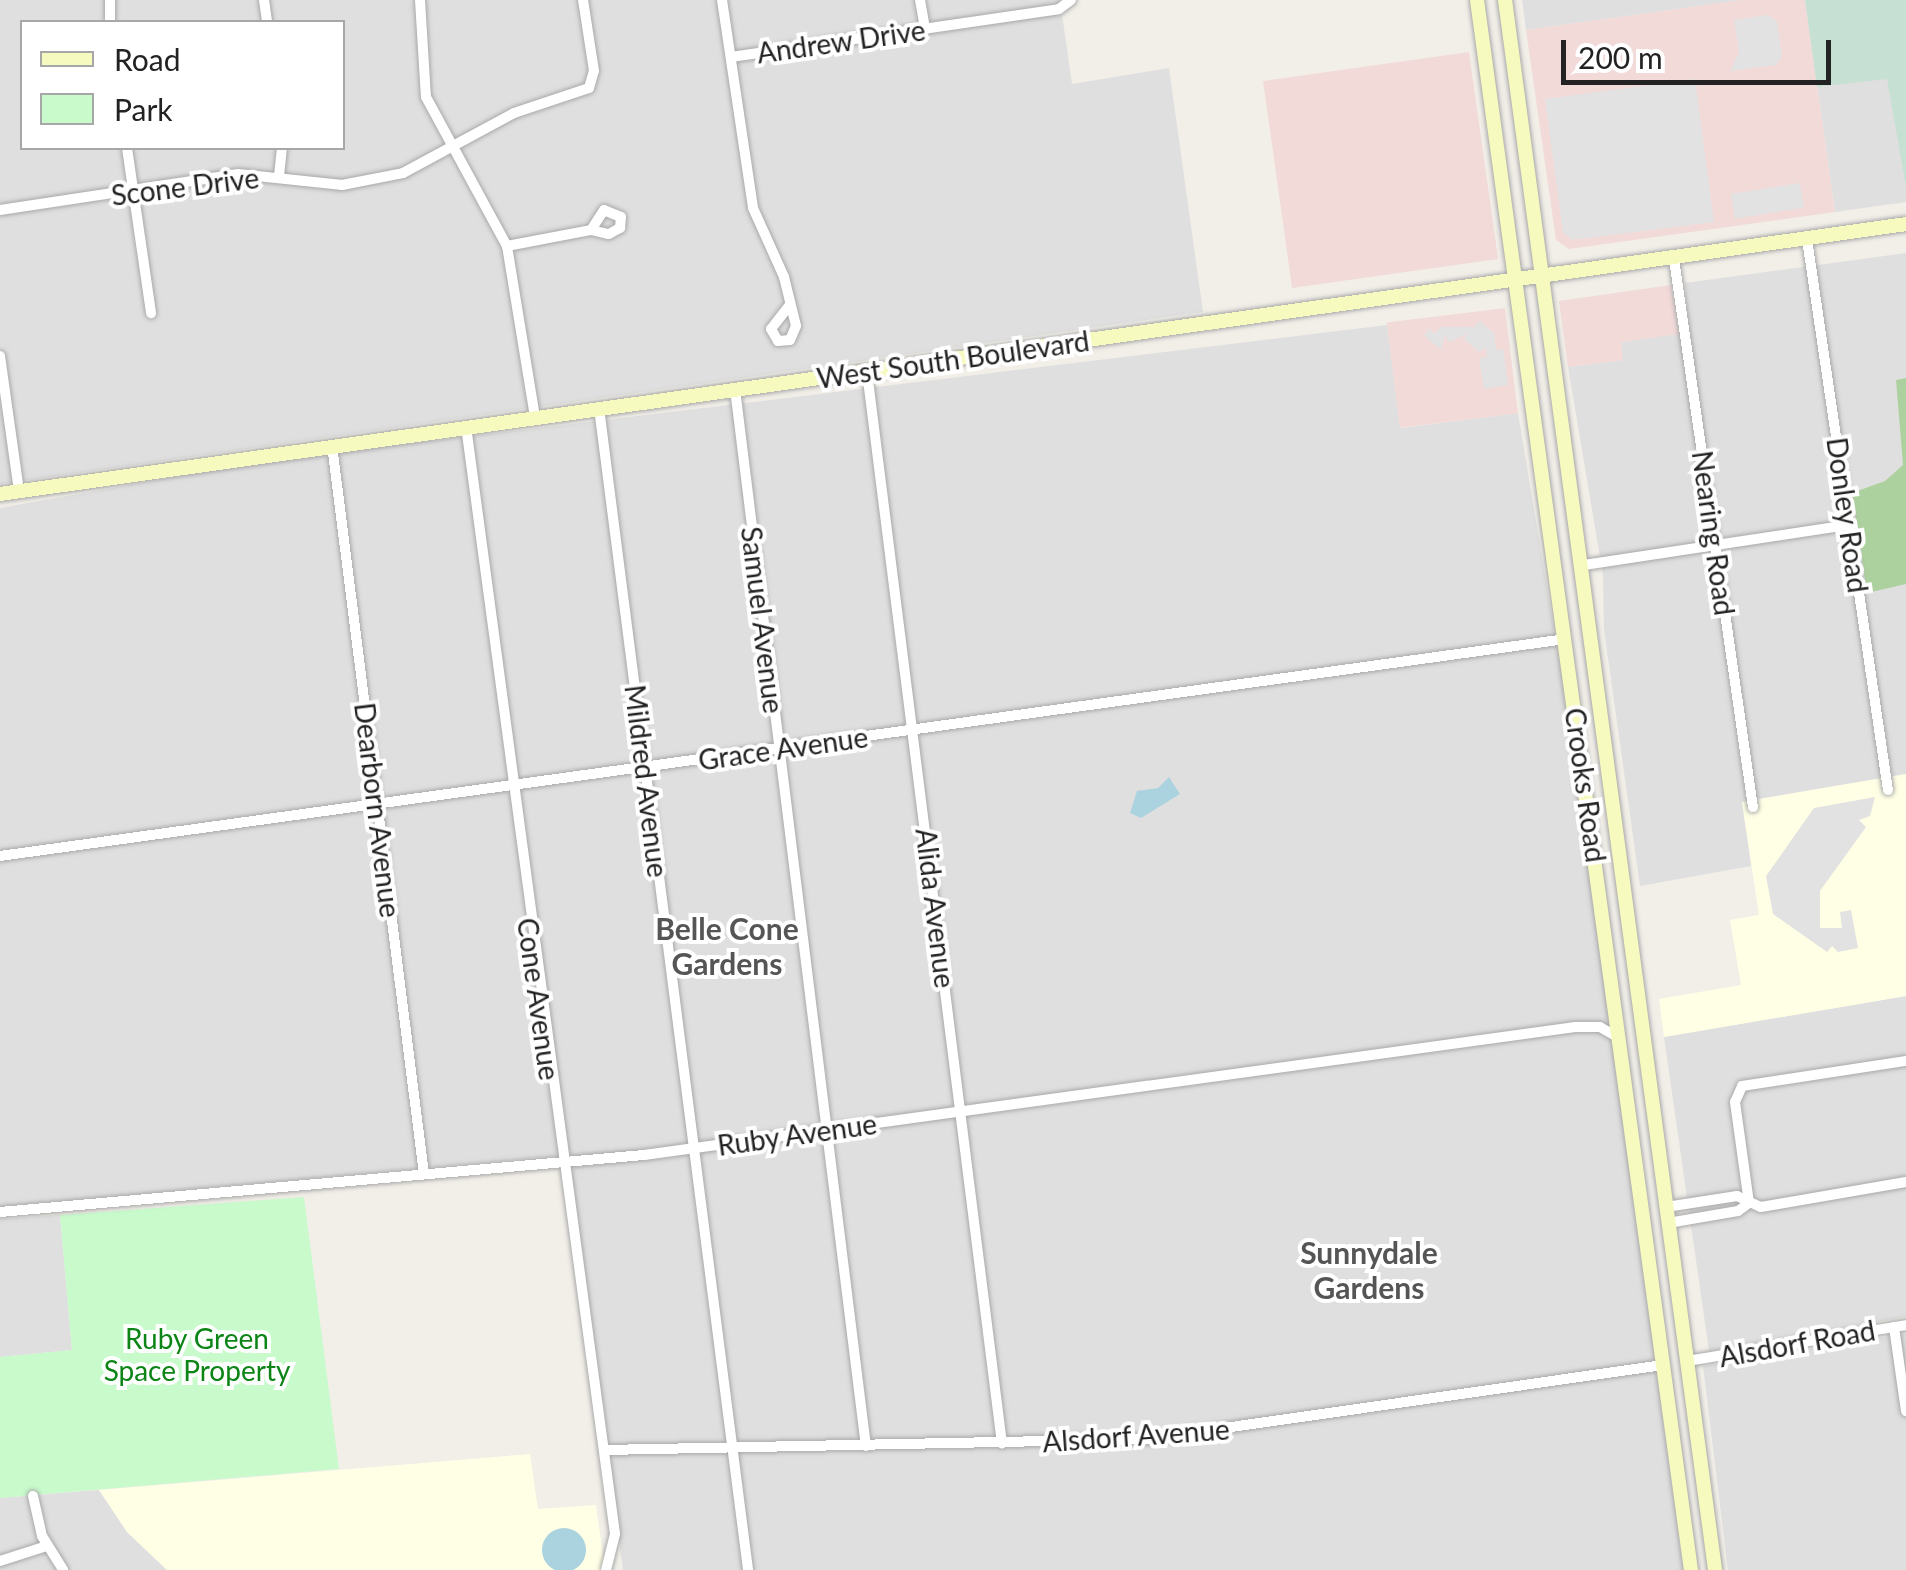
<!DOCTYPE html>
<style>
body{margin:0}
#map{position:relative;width:1906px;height:1570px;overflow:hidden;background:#f2efe9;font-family:Lato,sans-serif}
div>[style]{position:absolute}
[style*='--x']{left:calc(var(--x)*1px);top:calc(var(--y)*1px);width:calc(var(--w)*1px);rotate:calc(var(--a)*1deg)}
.residential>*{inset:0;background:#e0dfdf}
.commercial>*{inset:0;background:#f2dad9;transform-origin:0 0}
.education>*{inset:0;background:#ffffe5}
.forest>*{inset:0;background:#add19e}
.wetland>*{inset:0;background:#c6e0d4}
.park>*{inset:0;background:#c8facc}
.parking>*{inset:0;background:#e2e2e2;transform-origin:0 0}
.water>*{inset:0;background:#aad3df}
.round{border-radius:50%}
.roads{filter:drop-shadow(0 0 2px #a9a9a9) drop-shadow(0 0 2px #a9a9a9)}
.street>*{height:10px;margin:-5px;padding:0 5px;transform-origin:5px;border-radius:5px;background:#fff}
.secondary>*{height:14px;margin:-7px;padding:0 7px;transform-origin:7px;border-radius:7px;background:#f7fabf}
span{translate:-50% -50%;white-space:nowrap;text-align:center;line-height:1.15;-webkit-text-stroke:8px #fff;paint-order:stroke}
.street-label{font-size:28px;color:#222}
.park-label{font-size:28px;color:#0c8416}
.neighbourhood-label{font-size:30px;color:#555;font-weight:700}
.legend{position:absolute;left:20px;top:20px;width:325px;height:130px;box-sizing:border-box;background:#fff;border:2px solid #a7a7a7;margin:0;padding:12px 18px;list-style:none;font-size:30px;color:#222}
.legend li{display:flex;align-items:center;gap:20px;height:50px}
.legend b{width:50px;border:2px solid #a7a7a7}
.scale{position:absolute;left:1561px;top:40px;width:270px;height:45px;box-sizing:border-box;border:5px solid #222;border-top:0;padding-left:12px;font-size:30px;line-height:35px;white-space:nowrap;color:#222;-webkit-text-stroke:8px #fff;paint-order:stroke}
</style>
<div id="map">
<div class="residential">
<i style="clip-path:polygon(evenodd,0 0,1060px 0,1072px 84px,1169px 68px,1203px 312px,0 484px,0 0,22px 22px,342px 22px,342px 148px,22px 148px,22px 22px)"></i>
<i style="clip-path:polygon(1522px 0,1743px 0,1526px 30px)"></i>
<i style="clip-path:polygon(1805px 0,1906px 0,1906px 202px,1835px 212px)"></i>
<i style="clip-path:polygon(1906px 253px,1906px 774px,1742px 802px,1751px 866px,1640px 886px,1604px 630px,1603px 575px,1568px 367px,1622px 360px,1621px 342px,1689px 332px,1685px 283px)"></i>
<i style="clip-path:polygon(1387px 325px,1401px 428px,1518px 413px,1567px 707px,1683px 1570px,623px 1570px,568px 1155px,0 1207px,0 508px,259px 462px)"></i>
<i style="clip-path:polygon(1906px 996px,1906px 1317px,1709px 1351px,1664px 1037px)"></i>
<i style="clip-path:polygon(60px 1215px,72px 1350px,0 1357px,0 1219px)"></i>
<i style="clip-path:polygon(1906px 1334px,1906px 1570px,1728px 1570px,1703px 1366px)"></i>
<i style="clip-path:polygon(99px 1490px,127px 1532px,167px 1570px,0 1570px,0 1498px)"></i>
</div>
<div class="commercial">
<i style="clip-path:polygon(1742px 0,1805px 0,1835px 212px,1569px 249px,1556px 240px,1526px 30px)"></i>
<i style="left:1469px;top:52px;width:209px;height:208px;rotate:82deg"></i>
<i style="clip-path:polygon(1671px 285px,1679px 334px,1621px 342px,1623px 360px,1568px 367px,1559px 301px)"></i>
<i style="left:1505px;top:308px;width:106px;height:119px;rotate:83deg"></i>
</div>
<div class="education">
<i style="clip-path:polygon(1906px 774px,1906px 996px,1664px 1037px,1659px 999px,1741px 985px,1730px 920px,1759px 915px,1742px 802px)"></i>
<i style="clip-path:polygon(530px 1454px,538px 1509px,596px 1505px,605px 1570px,167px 1570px,127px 1532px,99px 1490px)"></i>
</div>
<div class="forest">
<i style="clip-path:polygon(1906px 378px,1906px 584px,1867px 593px,1852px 493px,1885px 481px,1903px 465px,1896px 380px)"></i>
</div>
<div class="wetland">
<i style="clip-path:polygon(1805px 0,1906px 0,1906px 187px,1887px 79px,1817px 87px)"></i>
</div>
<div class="park">
<i style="clip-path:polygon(304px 1197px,339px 1469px,0 1498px,0 1357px,72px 1350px,60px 1215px)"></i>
</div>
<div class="parking">
<i style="clip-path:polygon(1768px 15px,1777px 22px,1782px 56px,1776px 65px,1730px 71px,1739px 52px,1734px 20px)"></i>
<i style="clip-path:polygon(1695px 79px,1714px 222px,1572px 240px,1563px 232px,1545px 99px)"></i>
<i style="left:1800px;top:183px;width:25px;height:70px;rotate:81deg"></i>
<i style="clip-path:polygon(1480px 321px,1494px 333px,1496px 350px,1503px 349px,1508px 385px,1484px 389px,1479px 358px,1487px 357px,1486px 347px,1479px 352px,1464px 339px,1467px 334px,1449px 342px,1445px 335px,1441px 350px,1424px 335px,1430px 329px,1435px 334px,1441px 327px,1474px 327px)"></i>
<i style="clip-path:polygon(1875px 797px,1870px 816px,1859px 820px,1866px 827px,1820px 891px,1820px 928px,1842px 928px,1840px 912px,1851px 910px,1858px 948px,1838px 952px,1832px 946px,1827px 952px,1773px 914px,1766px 876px,1814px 808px)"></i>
</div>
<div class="water">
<i style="clip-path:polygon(1169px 777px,1180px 794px,1141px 818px,1130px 813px,1137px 791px,1158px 788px)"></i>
<i class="round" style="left:542px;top:1528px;width:44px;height:44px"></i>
</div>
<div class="roads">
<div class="street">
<i style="--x:110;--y:0;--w:22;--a:90"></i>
<i style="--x:264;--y:0;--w:22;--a:82"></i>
<i style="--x:420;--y:0;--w:97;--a:86.5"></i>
<i style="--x:426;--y:97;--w:170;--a:61.5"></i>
<i style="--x:507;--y:246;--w:173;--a:80.7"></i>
<i style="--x:722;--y:0;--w:210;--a:81.5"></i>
<i style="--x:753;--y:208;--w:76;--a:65.8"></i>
<i style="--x:784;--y:277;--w:50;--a:76.2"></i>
<i style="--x:796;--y:326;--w:15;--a:113"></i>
<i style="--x:790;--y:340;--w:12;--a:175"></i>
<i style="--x:778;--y:341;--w:14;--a:-120"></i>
<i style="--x:771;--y:329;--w:29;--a:-52"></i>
<i style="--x:920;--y:0;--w:29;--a:80"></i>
<i style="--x:731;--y:57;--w:331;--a:-8.3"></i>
<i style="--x:1059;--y:9;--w:15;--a:-37"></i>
<i style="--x:127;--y:148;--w:167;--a:81.7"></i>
<i style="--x:279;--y:176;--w:28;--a:-84"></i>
<i style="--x:0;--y:210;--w:241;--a:-8.6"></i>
<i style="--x:238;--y:174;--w:105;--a:6"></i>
<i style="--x:342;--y:185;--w:62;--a:-11.1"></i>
<i style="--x:403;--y:173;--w:126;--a:-28.4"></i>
<i style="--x:514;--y:113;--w:79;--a:-18.4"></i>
<i style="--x:589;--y:88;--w:18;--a:-74"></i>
<i style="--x:594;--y:71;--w:72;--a:-98.8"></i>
<i style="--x:1807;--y:239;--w:557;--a:81.64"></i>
<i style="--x:507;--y:246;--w:86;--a:-10.8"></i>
<i style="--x:591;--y:230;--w:18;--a:13"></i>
<i style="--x:609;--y:234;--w:13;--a:-29"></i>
<i style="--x:620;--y:228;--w:11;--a:-85"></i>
<i style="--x:621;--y:217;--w:18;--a:-158"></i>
<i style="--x:604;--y:210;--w:24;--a:123"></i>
<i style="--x:1674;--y:259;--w:554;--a:81.8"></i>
<i style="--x:0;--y:356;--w:136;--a:82"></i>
<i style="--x:867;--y:372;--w:1080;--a:82.82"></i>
<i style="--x:735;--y:389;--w:1065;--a:82.94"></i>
<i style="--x:599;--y:408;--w:1172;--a:82.69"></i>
<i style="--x:466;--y:426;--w:1118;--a:82.34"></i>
<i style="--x:615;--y:1534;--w:37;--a:104"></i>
<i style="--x:332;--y:445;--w:735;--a:82.81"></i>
<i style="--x:1584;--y:565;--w:268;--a:-8.6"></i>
<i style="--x:0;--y:856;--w:1580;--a:-7.89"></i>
<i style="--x:1749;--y:1203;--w:102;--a:-97.9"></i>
<i style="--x:1735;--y:1102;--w:17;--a:-66"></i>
<i style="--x:1742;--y:1086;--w:166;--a:-8.7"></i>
<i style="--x:1666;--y:1207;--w:72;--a:-8.8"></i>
<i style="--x:1737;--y:1196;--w:26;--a:25"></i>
<i style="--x:1761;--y:1207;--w:147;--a:-9.8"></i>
<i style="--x:0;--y:1212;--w:647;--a:-5.06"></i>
<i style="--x:644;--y:1155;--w:940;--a:-7.83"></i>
<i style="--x:1575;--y:1027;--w:25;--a:0"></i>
<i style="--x:1600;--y:1027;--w:22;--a:30"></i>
<i style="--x:1668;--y:1223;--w:71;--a:-9.7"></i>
<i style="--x:1738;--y:1211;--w:14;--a:-36"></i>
<i style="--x:1894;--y:1327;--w:85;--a:81.9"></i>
<i style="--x:1687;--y:1361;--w:222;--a:-9.3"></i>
<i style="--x:604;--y:1450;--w:544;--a:-1.16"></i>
<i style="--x:1148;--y:1439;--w:520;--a:-8.18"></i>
<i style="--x:33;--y:1496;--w:41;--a:77.3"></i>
<i style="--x:42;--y:1536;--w:40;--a:58"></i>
<i style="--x:0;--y:1561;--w:49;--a:-17.7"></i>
</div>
<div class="secondary">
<i style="--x:1477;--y:0;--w:1585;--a:82.24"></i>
<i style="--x:1505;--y:0;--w:1584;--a:82.38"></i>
<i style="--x:0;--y:494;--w:1925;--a:-8.06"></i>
</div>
</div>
<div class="street-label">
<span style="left:841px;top:41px;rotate:-8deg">Andrew Drive</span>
<span style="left:185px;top:186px;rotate:-7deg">Scone Drive</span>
<span style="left:953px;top:359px;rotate:-8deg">West South Boulevard</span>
<span style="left:1848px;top:515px;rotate:82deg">Donley Road</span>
<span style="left:1714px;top:533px;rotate:82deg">Nearing Road</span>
<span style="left:763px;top:620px;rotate:83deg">Samuel Avenue</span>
<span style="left:783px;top:748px;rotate:-8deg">Grace Avenue</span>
<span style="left:647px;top:781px;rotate:83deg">Mildred Avenue</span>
<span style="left:1586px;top:785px;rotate:82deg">Crooks Road</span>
<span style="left:378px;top:810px;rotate:83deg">Dearborn Avenue</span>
<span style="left:936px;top:908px;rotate:83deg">Alida Avenue</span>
<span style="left:539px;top:999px;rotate:82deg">Cone Avenue</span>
<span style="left:797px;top:1134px;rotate:-8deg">Ruby Avenue</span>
<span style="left:1797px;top:1343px;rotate:-10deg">Alsdorf Road</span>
<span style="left:1136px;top:1435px;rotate:-4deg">Alsdorf Avenue</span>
</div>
<div class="park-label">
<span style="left:197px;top:1354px">Ruby Green<br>Space Property</span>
</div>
<div class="neighbourhood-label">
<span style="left:727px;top:945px">Belle Cone<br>Gardens</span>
<span style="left:1369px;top:1269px">Sunnydale<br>Gardens</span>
</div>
<ul class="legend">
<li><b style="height:12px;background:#f7fabf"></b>Road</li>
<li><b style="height:28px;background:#c8facc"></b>Park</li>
</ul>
<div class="scale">200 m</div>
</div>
